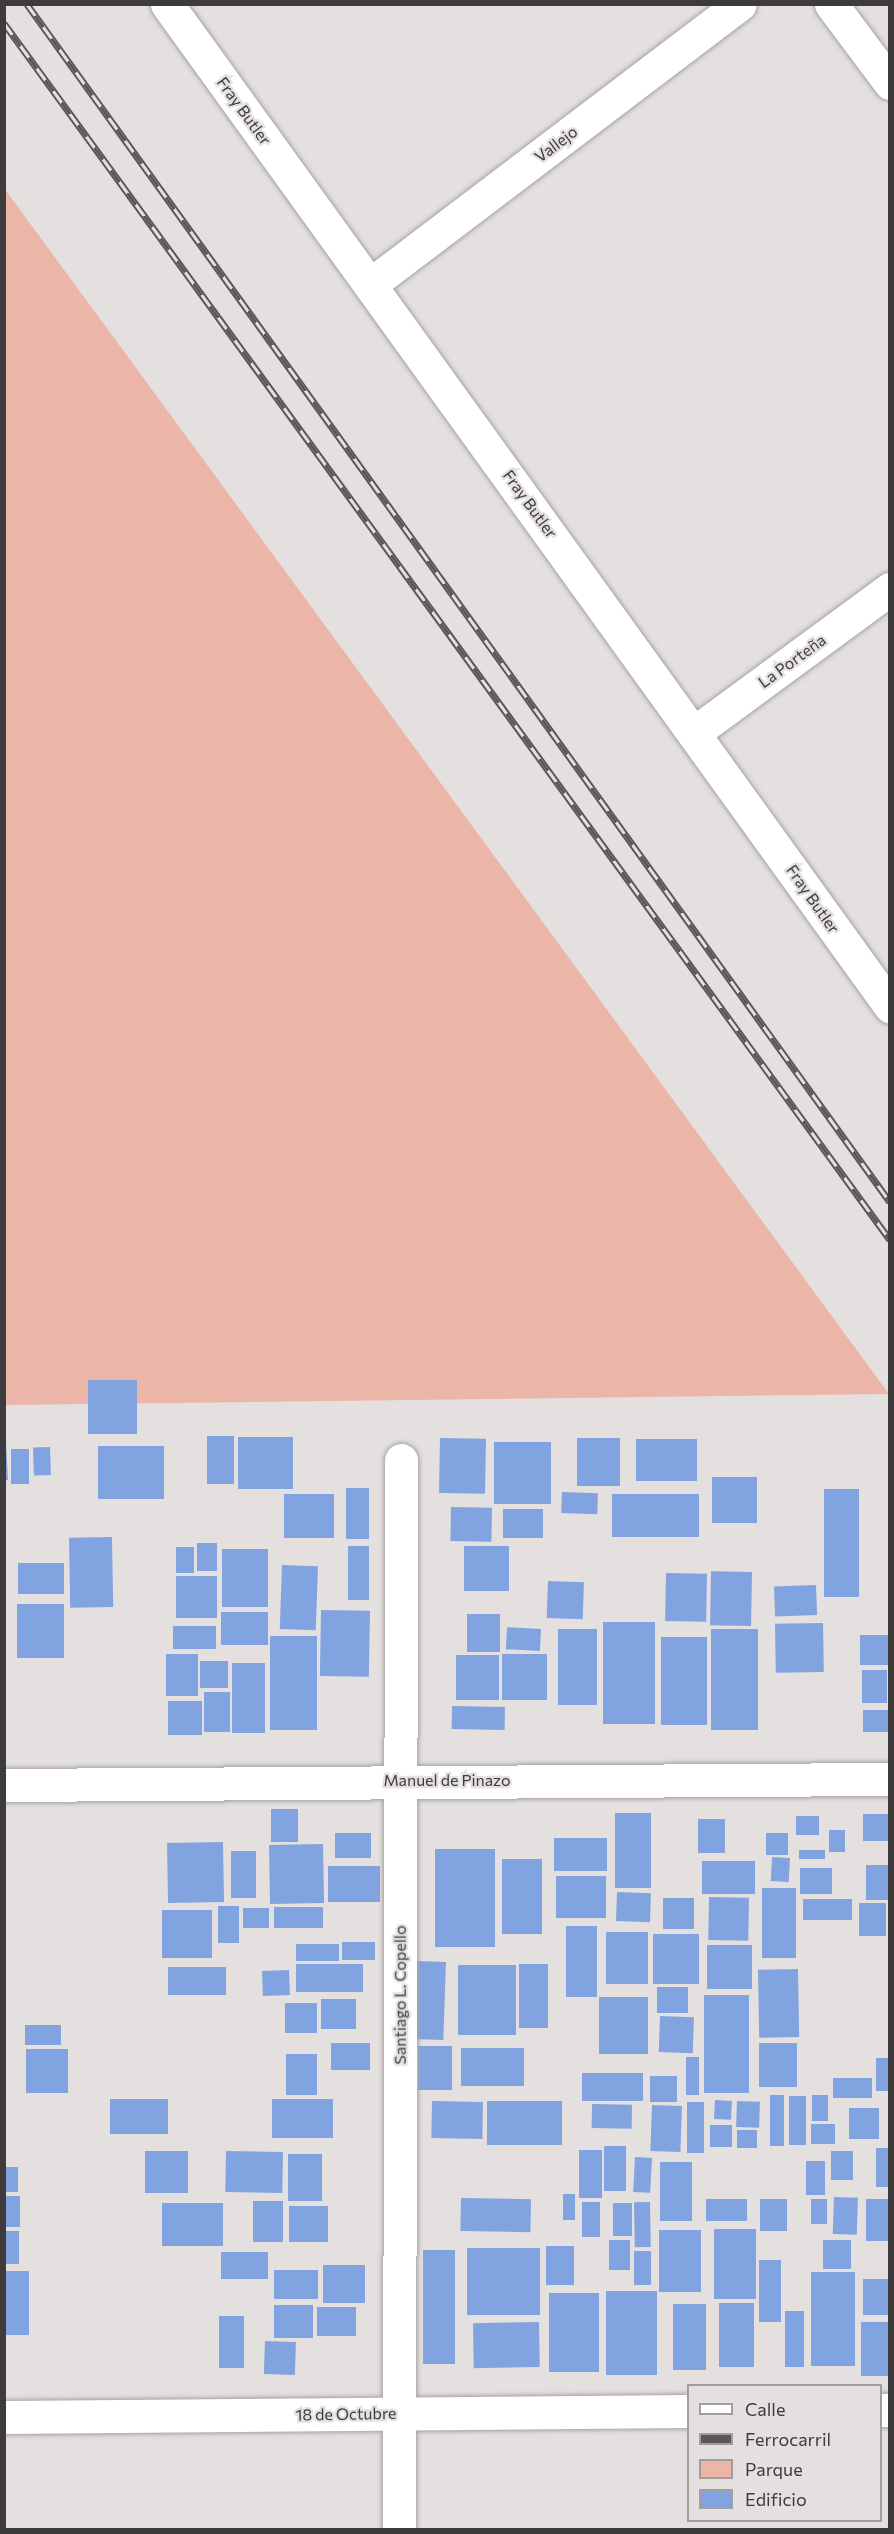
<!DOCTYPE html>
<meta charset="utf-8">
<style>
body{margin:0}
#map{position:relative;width:894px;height:2534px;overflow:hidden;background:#e4e0df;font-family:Commissioner,sans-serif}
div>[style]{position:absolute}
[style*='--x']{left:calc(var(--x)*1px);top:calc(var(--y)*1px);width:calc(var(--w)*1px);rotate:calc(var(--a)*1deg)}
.green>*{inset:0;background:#ebb5a8}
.building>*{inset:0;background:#81a3e0;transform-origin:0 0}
.roads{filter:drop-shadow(0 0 2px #a6a3a2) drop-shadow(0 0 2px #a6a3a2)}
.minor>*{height:33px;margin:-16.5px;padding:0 16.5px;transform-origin:16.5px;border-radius:16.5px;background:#fff}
.rail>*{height:7px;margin-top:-3.5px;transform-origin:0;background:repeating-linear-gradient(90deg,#e4e0df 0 14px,#5a5857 0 28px);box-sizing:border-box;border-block:2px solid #5a5857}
span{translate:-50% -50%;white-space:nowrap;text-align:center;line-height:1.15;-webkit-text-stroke:4.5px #e4e0df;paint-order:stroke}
.street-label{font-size:16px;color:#3d3b3b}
.frame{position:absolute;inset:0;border:6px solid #3d3b3b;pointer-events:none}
.legend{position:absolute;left:687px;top:2384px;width:195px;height:138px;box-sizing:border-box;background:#e4e0df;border:2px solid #a19e9d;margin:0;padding:8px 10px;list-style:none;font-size:18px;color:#3d3b3b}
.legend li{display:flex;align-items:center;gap:12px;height:30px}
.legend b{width:30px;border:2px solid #a19e9d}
</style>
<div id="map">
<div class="green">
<i style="clip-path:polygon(4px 188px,889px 1394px,5px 1405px)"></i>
</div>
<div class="building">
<i style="left:137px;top:1380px;width:54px;height:49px;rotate:90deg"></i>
<i style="left:207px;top:1436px;width:27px;height:48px"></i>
<i style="left:238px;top:1437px;width:55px;height:52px"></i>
<i style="left:440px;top:1438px;width:46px;height:55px;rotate:1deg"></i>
<i style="left:577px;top:1438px;width:43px;height:48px"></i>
<i style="left:636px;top:1439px;width:61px;height:42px"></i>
<i style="left:494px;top:1442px;width:57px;height:62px"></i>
<i style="clip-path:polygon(4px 1443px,6px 1443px,8px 1480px,4px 1481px)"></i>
<i style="left:98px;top:1446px;width:66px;height:53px"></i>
<i style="left:50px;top:1447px;width:28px;height:17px;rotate:88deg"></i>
<i style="left:11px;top:1449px;width:18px;height:35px"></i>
<i style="left:712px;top:1477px;width:45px;height:46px"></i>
<i style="left:346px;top:1488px;width:23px;height:51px"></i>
<i style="left:824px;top:1489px;width:35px;height:108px"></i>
<i style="left:562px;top:1492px;width:36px;height:21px;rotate:2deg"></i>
<i style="left:284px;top:1494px;width:50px;height:44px"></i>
<i style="left:612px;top:1494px;width:87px;height:43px"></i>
<i style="left:451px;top:1507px;width:41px;height:34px;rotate:1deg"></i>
<i style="left:503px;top:1509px;width:40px;height:29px"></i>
<i style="left:112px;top:1537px;width:70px;height:43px;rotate:89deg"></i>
<i style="left:197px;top:1543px;width:20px;height:28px"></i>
<i style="left:348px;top:1546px;width:21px;height:54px"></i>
<i style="left:464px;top:1546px;width:45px;height:45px"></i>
<i style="left:176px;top:1547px;width:18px;height:26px"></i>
<i style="left:222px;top:1549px;width:46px;height:58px"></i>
<i style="left:18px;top:1563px;width:46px;height:31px"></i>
<i style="left:282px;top:1565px;width:36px;height:64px;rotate:2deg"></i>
<i style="left:752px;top:1572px;width:54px;height:41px;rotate:91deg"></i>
<i style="left:666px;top:1573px;width:41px;height:48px;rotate:1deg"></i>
<i style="left:176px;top:1576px;width:41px;height:42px"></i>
<i style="left:548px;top:1581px;width:36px;height:37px;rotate:2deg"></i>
<i style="left:816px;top:1585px;width:30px;height:42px;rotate:88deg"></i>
<i style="left:17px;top:1604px;width:47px;height:54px"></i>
<i style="left:321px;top:1610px;width:49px;height:66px;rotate:1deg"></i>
<i style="left:221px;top:1612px;width:47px;height:33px"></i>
<i style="left:467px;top:1614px;width:33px;height:38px"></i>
<i style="left:603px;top:1622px;width:52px;height:102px"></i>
<i style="left:823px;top:1623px;width:49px;height:48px;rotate:89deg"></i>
<i style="left:173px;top:1626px;width:43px;height:23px"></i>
<i style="left:541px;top:1629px;width:22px;height:34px;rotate:93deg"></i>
<i style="left:558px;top:1629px;width:39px;height:76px"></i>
<i style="left:711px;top:1629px;width:47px;height:101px"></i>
<i style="left:890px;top:1635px;width:30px;height:30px;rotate:90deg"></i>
<i style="left:270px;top:1636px;width:47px;height:94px"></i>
<i style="left:661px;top:1637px;width:46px;height:88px"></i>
<i style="left:166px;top:1654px;width:32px;height:42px"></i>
<i style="left:502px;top:1654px;width:45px;height:46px"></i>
<i style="left:456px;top:1655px;width:43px;height:45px"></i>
<i style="left:200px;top:1661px;width:28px;height:27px"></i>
<i style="left:232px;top:1663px;width:33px;height:70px"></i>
<i style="left:862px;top:1670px;width:25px;height:33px"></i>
<i style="left:204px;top:1692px;width:26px;height:40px"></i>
<i style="left:168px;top:1701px;width:34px;height:34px"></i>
<i style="left:452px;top:1706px;width:53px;height:23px;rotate:1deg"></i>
<i style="left:889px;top:1710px;width:22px;height:26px;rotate:90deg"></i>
<i style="left:298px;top:1809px;width:33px;height:27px;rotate:90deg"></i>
<i style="left:651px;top:1813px;width:75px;height:36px;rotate:90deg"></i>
<i style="left:863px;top:1814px;width:27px;height:27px"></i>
<i style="left:796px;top:1816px;width:23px;height:19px"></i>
<i style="left:698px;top:1819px;width:27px;height:34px"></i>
<i style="left:845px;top:1830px;width:22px;height:16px;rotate:90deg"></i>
<i style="left:335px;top:1833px;width:36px;height:25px"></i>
<i style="left:766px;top:1833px;width:22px;height:22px"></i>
<i style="left:554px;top:1838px;width:53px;height:33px"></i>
<i style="left:223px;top:1842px;width:60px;height:56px;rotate:89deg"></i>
<i style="left:323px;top:1844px;width:59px;height:54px;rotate:89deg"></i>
<i style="left:435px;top:1849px;width:60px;height:98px"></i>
<i style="left:799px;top:1850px;width:26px;height:9px"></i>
<i style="left:231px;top:1851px;width:25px;height:47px"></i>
<i style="left:772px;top:1857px;width:18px;height:24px;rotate:3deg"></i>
<i style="left:502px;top:1859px;width:40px;height:75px"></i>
<i style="left:702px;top:1861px;width:53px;height:33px"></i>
<i style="left:866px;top:1865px;width:24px;height:35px"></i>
<i style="left:328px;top:1866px;width:52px;height:36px"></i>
<i style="left:800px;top:1868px;width:32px;height:26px"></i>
<i style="left:556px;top:1876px;width:50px;height:42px"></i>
<i style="left:762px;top:1888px;width:34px;height:70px"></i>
<i style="left:617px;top:1892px;width:34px;height:29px;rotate:2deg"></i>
<i style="left:709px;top:1897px;width:40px;height:43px;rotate:1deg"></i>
<i style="left:663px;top:1898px;width:31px;height:31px"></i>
<i style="left:803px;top:1899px;width:49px;height:21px"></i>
<i style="left:859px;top:1903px;width:27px;height:33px"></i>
<i style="left:218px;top:1906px;width:21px;height:37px"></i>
<i style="left:323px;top:1907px;width:21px;height:49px;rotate:90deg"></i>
<i style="left:243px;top:1908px;width:26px;height:20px"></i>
<i style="left:162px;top:1910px;width:50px;height:48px"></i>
<i style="left:566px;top:1926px;width:31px;height:71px"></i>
<i style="left:606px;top:1932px;width:42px;height:52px"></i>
<i style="left:653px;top:1934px;width:46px;height:50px"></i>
<i style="left:375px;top:1942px;width:18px;height:33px;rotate:90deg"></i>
<i style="left:339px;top:1944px;width:17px;height:43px;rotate:90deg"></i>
<i style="left:707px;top:1945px;width:45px;height:44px"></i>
<i style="left:416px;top:1961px;width:30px;height:78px;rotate:2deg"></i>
<i style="left:363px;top:1964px;width:28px;height:67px;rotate:90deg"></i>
<i style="left:519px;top:1964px;width:29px;height:64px"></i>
<i style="left:458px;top:1965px;width:58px;height:70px"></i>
<i style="left:168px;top:1967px;width:58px;height:28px"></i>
<i style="left:798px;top:1969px;width:68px;height:40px;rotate:89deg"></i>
<i style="left:289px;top:1970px;width:25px;height:27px;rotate:88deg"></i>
<i style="left:657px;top:1987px;width:31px;height:26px"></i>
<i style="left:704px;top:1995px;width:45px;height:98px"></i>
<i style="left:599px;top:1997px;width:49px;height:57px"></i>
<i style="left:356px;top:1999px;width:30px;height:35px;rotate:90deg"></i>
<i style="left:317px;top:2003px;width:30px;height:32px;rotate:90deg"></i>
<i style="left:660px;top:2016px;width:34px;height:36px;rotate:2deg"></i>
<i style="left:25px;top:2025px;width:36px;height:20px"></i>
<i style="left:331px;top:2043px;width:39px;height:27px"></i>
<i style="left:759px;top:2043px;width:38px;height:44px"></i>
<i style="left:418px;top:2046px;width:34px;height:44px"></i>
<i style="left:461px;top:2048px;width:63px;height:38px"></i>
<i style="left:26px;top:2049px;width:42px;height:44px"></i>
<i style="left:317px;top:2054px;width:41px;height:31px;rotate:90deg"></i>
<i style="left:686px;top:2057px;width:13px;height:38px"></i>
<i style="left:876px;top:2058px;width:14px;height:33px"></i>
<i style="left:582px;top:2073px;width:61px;height:28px"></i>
<i style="left:677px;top:2076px;width:26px;height:27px;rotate:90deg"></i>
<i style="left:833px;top:2078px;width:39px;height:20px"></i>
<i style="left:770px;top:2095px;width:14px;height:51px"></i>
<i style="left:812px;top:2095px;width:16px;height:26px"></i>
<i style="left:789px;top:2096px;width:17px;height:49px"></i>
<i style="left:110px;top:2099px;width:58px;height:35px"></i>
<i style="left:272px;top:2099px;width:61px;height:39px"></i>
<i style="left:715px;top:2100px;width:17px;height:19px;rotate:3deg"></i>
<i style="left:432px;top:2101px;width:51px;height:37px;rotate:1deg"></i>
<i style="left:487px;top:2101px;width:75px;height:44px"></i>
<i style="left:737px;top:2101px;width:23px;height:26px;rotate:2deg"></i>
<i style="left:687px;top:2102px;width:17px;height:51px"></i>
<i style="left:592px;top:2104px;width:40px;height:24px;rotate:1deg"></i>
<i style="left:652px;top:2105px;width:30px;height:46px;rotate:2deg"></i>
<i style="left:849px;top:2108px;width:30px;height:31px"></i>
<i style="left:811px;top:2124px;width:24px;height:20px"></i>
<i style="left:710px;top:2125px;width:22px;height:22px"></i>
<i style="left:737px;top:2130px;width:20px;height:18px"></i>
<i style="left:604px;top:2146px;width:22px;height:45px"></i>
<i style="left:876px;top:2148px;width:14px;height:39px"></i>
<i style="left:579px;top:2150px;width:23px;height:48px"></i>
<i style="left:145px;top:2151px;width:43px;height:42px"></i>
<i style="left:226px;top:2151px;width:57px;height:41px;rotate:1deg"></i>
<i style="left:831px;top:2151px;width:22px;height:29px"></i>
<i style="left:288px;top:2154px;width:34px;height:47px"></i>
<i style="left:635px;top:2157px;width:17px;height:35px;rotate:3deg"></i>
<i style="left:806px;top:2161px;width:19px;height:34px"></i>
<i style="left:660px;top:2162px;width:32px;height:59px"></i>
<i style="left:4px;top:2167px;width:14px;height:25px"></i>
<i style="left:563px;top:2194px;width:12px;height:26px"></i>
<i style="left:4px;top:2196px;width:16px;height:31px"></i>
<i style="left:834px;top:2197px;width:24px;height:37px;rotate:2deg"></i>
<i style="left:461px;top:2198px;width:70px;height:33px;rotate:1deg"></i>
<i style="left:706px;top:2199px;width:41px;height:22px"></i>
<i style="left:787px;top:2199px;width:32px;height:27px;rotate:90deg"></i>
<i style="left:811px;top:2199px;width:16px;height:25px"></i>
<i style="left:890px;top:2199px;width:42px;height:24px;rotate:90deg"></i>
<i style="left:253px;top:2201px;width:30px;height:41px"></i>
<i style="left:582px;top:2202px;width:18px;height:35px"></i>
<i style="left:650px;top:2202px;width:45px;height:16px;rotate:89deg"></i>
<i style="left:162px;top:2203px;width:61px;height:43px"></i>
<i style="left:613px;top:2203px;width:19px;height:33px"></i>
<i style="left:289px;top:2206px;width:39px;height:36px"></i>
<i style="left:714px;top:2229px;width:42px;height:70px"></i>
<i style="left:659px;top:2230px;width:42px;height:62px"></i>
<i style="left:4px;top:2231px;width:15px;height:33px"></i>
<i style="left:609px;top:2240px;width:21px;height:30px"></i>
<i style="left:823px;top:2240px;width:28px;height:29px"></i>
<i style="left:546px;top:2246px;width:28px;height:39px"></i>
<i style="left:467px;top:2248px;width:73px;height:67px"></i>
<i style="left:423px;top:2250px;width:32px;height:114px"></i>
<i style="left:634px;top:2251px;width:17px;height:34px"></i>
<i style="left:221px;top:2252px;width:47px;height:27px"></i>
<i style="left:759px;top:2260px;width:22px;height:62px"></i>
<i style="left:323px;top:2265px;width:42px;height:38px"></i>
<i style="left:274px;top:2270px;width:44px;height:29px"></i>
<i style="left:4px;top:2271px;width:25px;height:64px"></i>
<i style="left:811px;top:2272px;width:44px;height:94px"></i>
<i style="left:863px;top:2279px;width:27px;height:36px"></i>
<i style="left:606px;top:2291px;width:51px;height:84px"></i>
<i style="left:549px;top:2293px;width:50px;height:79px"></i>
<i style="left:719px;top:2303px;width:35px;height:64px"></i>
<i style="left:673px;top:2304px;width:33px;height:66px"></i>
<i style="left:313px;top:2305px;width:33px;height:39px;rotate:90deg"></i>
<i style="left:317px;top:2307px;width:39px;height:29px"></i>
<i style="left:785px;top:2311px;width:19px;height:56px"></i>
<i style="left:219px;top:2316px;width:25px;height:52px"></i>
<i style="left:539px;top:2322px;width:45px;height:66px;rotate:89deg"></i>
<i style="left:861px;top:2322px;width:29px;height:54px"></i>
<i style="left:265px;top:2341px;width:31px;height:33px;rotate:2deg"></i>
</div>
<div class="roads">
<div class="minor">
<i style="--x:167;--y:4;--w:1236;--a:54.19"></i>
<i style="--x:831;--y:4;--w:99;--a:53.2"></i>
<i style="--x:371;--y:284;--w:463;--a:-37.2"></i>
<i style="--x:695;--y:732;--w:242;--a:-36.3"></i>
<i style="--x:4;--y:1785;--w:886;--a:-0.39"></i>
<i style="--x:880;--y:2410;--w:10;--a:0"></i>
<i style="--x:4;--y:2417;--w:684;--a:-0.5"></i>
<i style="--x:399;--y:2530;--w:1070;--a:-89.89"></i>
</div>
</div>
<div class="rail">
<i style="--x:27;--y:4;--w:1476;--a:54.23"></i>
<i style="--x:4;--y:23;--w:1505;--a:53.94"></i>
</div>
<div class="street-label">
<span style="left:244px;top:111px;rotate:54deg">Fray Butler</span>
<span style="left:556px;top:144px;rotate:-37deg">Vallejo</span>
<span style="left:530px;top:504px;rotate:54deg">Fray Butler</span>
<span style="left:792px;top:661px;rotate:-36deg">La Porteña</span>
<span style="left:813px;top:899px;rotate:55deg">Fray Butler</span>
<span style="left:447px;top:1780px">Manuel de Pinazo</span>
<span style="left:400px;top:1995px;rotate:-90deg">Santiago L. Copello</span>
<span style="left:346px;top:2414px;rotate:-1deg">18 de Octubre</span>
</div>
<div class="frame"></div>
<ul class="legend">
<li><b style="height:8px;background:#fff"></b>Calle</li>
<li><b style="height:8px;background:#5a5857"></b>Ferrocarril</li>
<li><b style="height:16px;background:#ebb5a8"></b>Parque</li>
<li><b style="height:16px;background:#81a3e0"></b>Edificio</li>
</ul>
</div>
